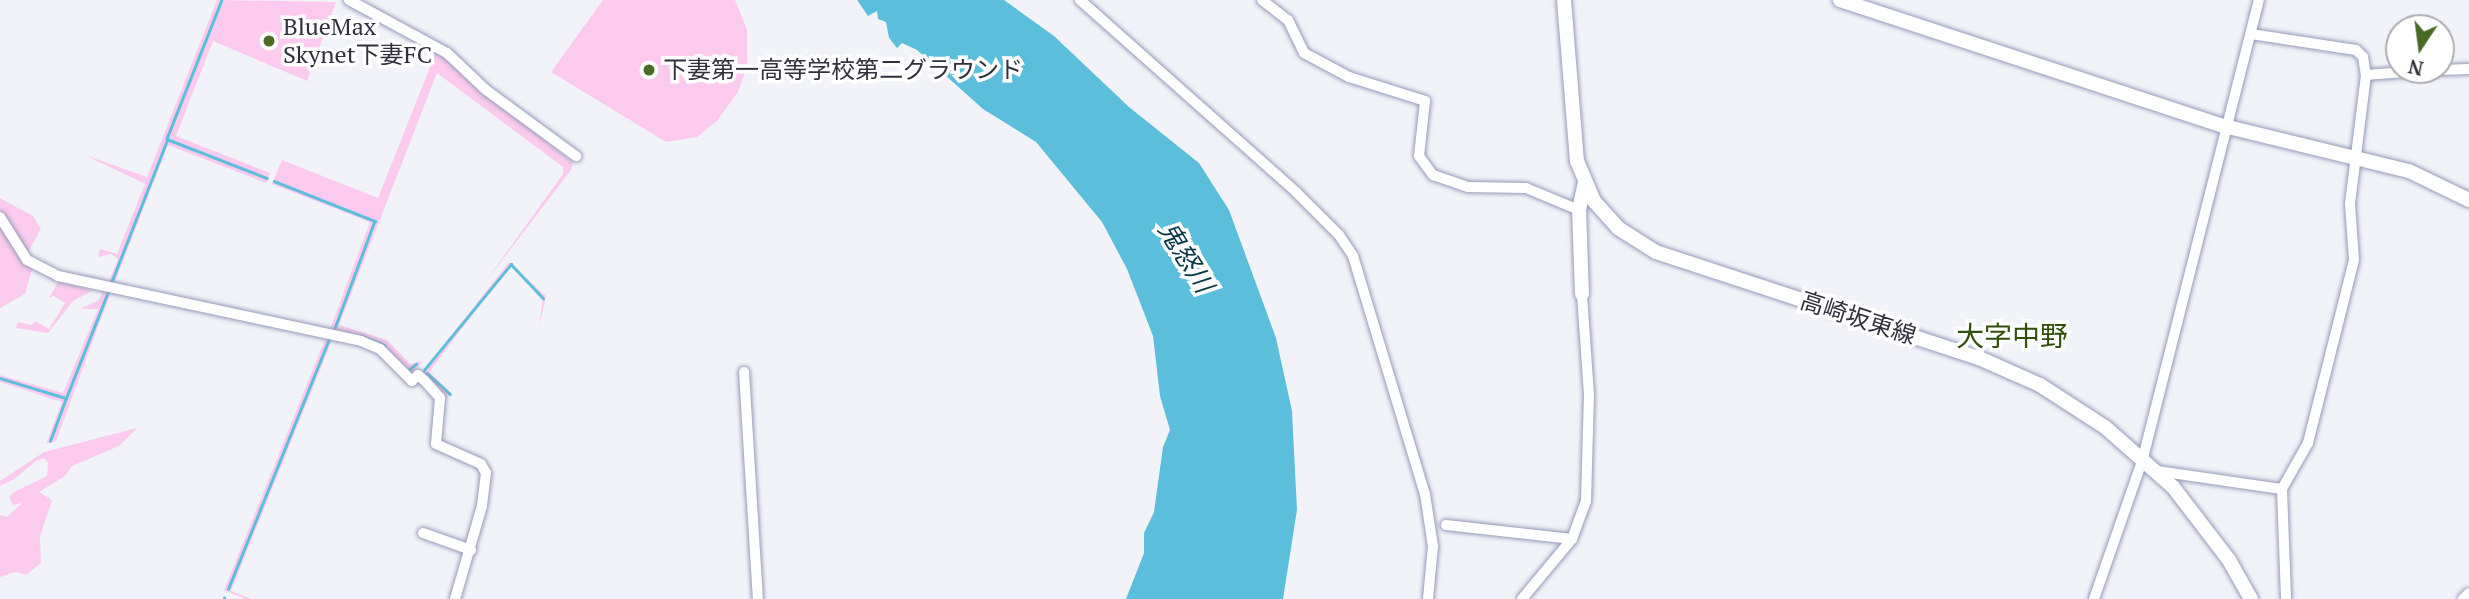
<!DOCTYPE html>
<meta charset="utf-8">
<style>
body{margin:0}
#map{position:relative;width:2469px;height:599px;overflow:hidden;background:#f2f3f9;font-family:"PT Serif","Noto Sans JP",serif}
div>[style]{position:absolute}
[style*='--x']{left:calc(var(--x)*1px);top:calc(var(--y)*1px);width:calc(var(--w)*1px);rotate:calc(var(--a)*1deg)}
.green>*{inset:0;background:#fbcaee}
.water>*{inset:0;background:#5bbfdb}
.stream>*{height:2.5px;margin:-1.25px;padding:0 1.25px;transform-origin:1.25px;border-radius:1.25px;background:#5bbfdb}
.roads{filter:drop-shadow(0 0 2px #959ab9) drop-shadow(0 0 2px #959ab9)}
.street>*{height:10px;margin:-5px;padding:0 5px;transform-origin:5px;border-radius:5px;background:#fff}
.secondary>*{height:14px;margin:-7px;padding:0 7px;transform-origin:7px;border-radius:7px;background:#fff}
.dots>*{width:19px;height:19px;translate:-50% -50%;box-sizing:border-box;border:4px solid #fff;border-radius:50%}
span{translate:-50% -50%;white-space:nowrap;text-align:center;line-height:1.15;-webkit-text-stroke:7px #fff;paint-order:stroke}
.poi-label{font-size:24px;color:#2f313d}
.left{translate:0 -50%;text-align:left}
.street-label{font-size:24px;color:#2f313d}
.water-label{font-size:26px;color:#0c3b47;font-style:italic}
.quarter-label{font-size:28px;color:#314f09}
.north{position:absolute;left:2385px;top:14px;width:70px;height:70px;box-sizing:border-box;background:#fff;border:2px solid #acadb1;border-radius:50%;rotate:193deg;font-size:19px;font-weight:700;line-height:28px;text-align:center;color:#2f313d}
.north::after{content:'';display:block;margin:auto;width:24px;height:32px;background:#496b23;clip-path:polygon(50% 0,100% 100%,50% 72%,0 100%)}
</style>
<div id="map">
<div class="green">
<i style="clip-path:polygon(217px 0,336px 2px,307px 81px,213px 41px,176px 136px,270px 173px,266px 183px,168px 145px,113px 287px,107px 285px,118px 259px,111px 254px,98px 257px,100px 249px,117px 254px,145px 184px,85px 155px,147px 177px)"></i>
<i style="clip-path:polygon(603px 0,735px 0,747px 30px,747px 67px,738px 92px,717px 121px,697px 137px,666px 142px,551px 72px)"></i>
<i style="clip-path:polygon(436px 52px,573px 163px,571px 170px,480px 289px,563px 174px,563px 167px,437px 73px,339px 325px,387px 340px,410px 364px,423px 361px,412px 375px,390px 355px,329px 332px,370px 222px,272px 184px,282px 160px,378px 198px)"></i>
<i style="clip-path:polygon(0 198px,33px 216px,41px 229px,27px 254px,32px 269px,25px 294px,0 308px)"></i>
<i style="clip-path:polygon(509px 262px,546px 296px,539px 327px,543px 298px,511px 264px,429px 372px,451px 393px,447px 398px,422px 373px)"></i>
<i style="clip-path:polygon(59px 281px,92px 291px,73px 301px,48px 333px,16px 328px,18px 322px,31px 325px,35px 321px,49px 329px,65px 303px,54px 296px,49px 298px)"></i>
<i style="clip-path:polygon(103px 291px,111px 292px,56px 441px,46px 444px,62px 402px,0 382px,0 375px,63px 393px,98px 309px,80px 309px,99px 300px)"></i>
<i style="clip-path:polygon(326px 337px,333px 338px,231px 591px,251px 599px,245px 599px,224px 590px)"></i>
<i style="clip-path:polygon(137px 428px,119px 446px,72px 466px,65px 476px,39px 492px,52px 500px,40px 536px,41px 563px,26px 575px,15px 572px,0 577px,0 515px,7px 517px,22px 503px,13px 505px,9px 497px,14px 492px,47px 476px,48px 463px,44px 458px,36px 461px,14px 479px,0 486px,0 481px,44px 452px)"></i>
</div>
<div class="water">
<i style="clip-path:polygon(857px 0,1004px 0,1054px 36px,1129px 107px,1199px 163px,1229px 210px,1276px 338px,1292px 411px,1297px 510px,1283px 599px,1126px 599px,1144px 553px,1144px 533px,1154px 512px,1163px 447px,1170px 430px,1160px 396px,1153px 336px,1127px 269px,1102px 222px,1036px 142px,983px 109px,917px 50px,902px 43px,897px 48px,889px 38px,886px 22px,878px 19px,877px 11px,868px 16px)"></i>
</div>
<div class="stream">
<i style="--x:222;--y:0;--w:149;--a:111.6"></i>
<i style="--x:167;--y:139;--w:107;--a:21.3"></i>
<i style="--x:274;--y:181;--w:109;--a:21.6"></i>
<i style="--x:375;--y:221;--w:117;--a:110.4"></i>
<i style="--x:111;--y:283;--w:154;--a:-68.6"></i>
<i style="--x:361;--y:336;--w:25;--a:21"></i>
<i style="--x:408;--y:370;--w:10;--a:-37"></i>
<i style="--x:424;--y:370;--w:137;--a:-50.6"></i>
<i style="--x:511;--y:264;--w:47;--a:46.7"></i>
<i style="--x:427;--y:373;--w:31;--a:42"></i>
<i style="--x:0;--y:378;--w:69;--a:16.9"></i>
<i style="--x:66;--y:398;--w:114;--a:-68.4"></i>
<i style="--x:50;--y:441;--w:46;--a:-69.6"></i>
<i style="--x:228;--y:589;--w:270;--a:-68"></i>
<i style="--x:224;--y:599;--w:1;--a:-90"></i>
</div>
<div class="roads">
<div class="street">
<i style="--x:349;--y:0;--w:111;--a:28.4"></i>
<i style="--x:447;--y:53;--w:54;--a:43.5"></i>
<i style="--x:486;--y:90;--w:112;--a:36.3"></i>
<i style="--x:1080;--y:0;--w:289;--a:41.6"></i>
<i style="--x:1296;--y:192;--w:61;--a:45"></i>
<i style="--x:1339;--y:235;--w:25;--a:56"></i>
<i style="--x:1353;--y:256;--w:249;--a:73.2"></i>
<i style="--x:1425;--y:494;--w:53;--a:81.3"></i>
<i style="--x:1433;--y:546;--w:53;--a:95.4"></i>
<i style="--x:1262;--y:0;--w:33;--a:38"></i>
<i style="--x:1288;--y:20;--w:37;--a:64"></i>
<i style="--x:1304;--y:53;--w:51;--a:28.1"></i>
<i style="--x:1349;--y:77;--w:80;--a:17.5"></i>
<i style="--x:1425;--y:101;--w:55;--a:96.2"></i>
<i style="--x:1419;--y:156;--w:24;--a:54"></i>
<i style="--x:1433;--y:175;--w:37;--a:19"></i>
<i style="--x:1468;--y:187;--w:58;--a:1"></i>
<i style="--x:1526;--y:188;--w:57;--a:22.5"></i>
<i style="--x:2251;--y:34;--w:106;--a:8.7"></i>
<i style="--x:2356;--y:50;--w:10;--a:45"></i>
<i style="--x:2363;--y:57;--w:18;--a:81"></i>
<i style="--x:2366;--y:75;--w:129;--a:97.1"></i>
<i style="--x:2350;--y:203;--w:57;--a:86"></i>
<i style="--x:2354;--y:260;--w:189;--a:104.1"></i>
<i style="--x:2308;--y:443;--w:53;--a:119.5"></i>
<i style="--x:2282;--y:489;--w:110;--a:87.9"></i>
<i style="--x:2441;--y:70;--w:28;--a:-2"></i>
<i style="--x:2366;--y:75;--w:70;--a:-4.1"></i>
<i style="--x:0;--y:217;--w:51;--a:57.9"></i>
<i style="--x:27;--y:260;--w:35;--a:27"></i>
<i style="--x:58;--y:276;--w:310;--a:12.1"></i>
<i style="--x:361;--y:341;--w:21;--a:23"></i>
<i style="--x:380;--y:349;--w:45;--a:45"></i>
<i style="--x:412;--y:381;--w:8;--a:-45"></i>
<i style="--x:418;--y:375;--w:8;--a:40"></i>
<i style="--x:424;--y:380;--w:24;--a:48"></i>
<i style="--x:440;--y:398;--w:46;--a:95"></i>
<i style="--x:436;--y:444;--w:49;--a:24"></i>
<i style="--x:481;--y:464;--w:10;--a:61"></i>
<i style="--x:486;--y:473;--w:33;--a:97"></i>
<i style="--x:482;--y:506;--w:97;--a:106.2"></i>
<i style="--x:744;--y:372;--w:227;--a:86.5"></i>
<i style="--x:2157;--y:471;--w:126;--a:8.2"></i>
<i style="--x:1446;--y:525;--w:127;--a:6.3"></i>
<i style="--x:423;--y:533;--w:51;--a:19.5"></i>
<i style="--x:1522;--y:599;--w:78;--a:-50.2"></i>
<i style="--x:1572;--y:539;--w:40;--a:-69.8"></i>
<i style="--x:1586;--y:501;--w:106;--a:-88.4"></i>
<i style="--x:1589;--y:395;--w:101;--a:-94"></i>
<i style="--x:2094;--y:599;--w:149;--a:-70.8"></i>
<i style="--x:2143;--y:458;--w:472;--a:-75.8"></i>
<i style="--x:2463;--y:599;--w:8;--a:-45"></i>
</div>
<div class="secondary">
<i style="--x:1564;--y:0;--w:162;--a:85.4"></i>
<i style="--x:1577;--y:161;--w:43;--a:67"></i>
<i style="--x:1594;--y:201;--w:36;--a:48"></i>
<i style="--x:1618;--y:228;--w:45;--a:32.3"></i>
<i style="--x:1656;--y:252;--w:340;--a:18.2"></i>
<i style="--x:1979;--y:358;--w:67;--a:23.9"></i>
<i style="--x:2040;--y:385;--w:77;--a:32.9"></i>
<i style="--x:2105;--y:427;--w:91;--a:41.4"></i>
<i style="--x:2173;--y:487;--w:92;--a:52.5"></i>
<i style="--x:2229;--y:560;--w:45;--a:60.6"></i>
<i style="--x:1840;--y:0;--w:404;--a:18.2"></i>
<i style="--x:2224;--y:126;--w:190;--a:13.7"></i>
<i style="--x:2409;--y:171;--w:67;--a:25.8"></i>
<i style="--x:1582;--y:294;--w:84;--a:-92"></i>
<i style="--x:1579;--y:210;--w:29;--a:-78"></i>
</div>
</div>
<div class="dots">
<i style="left:269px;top:41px;background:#496b23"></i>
<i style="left:649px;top:70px;background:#496b23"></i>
</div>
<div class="poi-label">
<span class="left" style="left:283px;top:41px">BlueMax<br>Skynet下妻FC</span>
<span class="left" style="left:663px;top:70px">下妻第一高等学校第二グラウンド</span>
</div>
<div class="street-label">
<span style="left:1858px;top:318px;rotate:18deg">高崎坂東線</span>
</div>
<div class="water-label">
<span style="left:1186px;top:257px;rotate:58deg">鬼怒川</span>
</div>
<div class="quarter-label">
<span style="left:2012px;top:336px">大字中野</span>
</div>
<div class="north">N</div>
</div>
